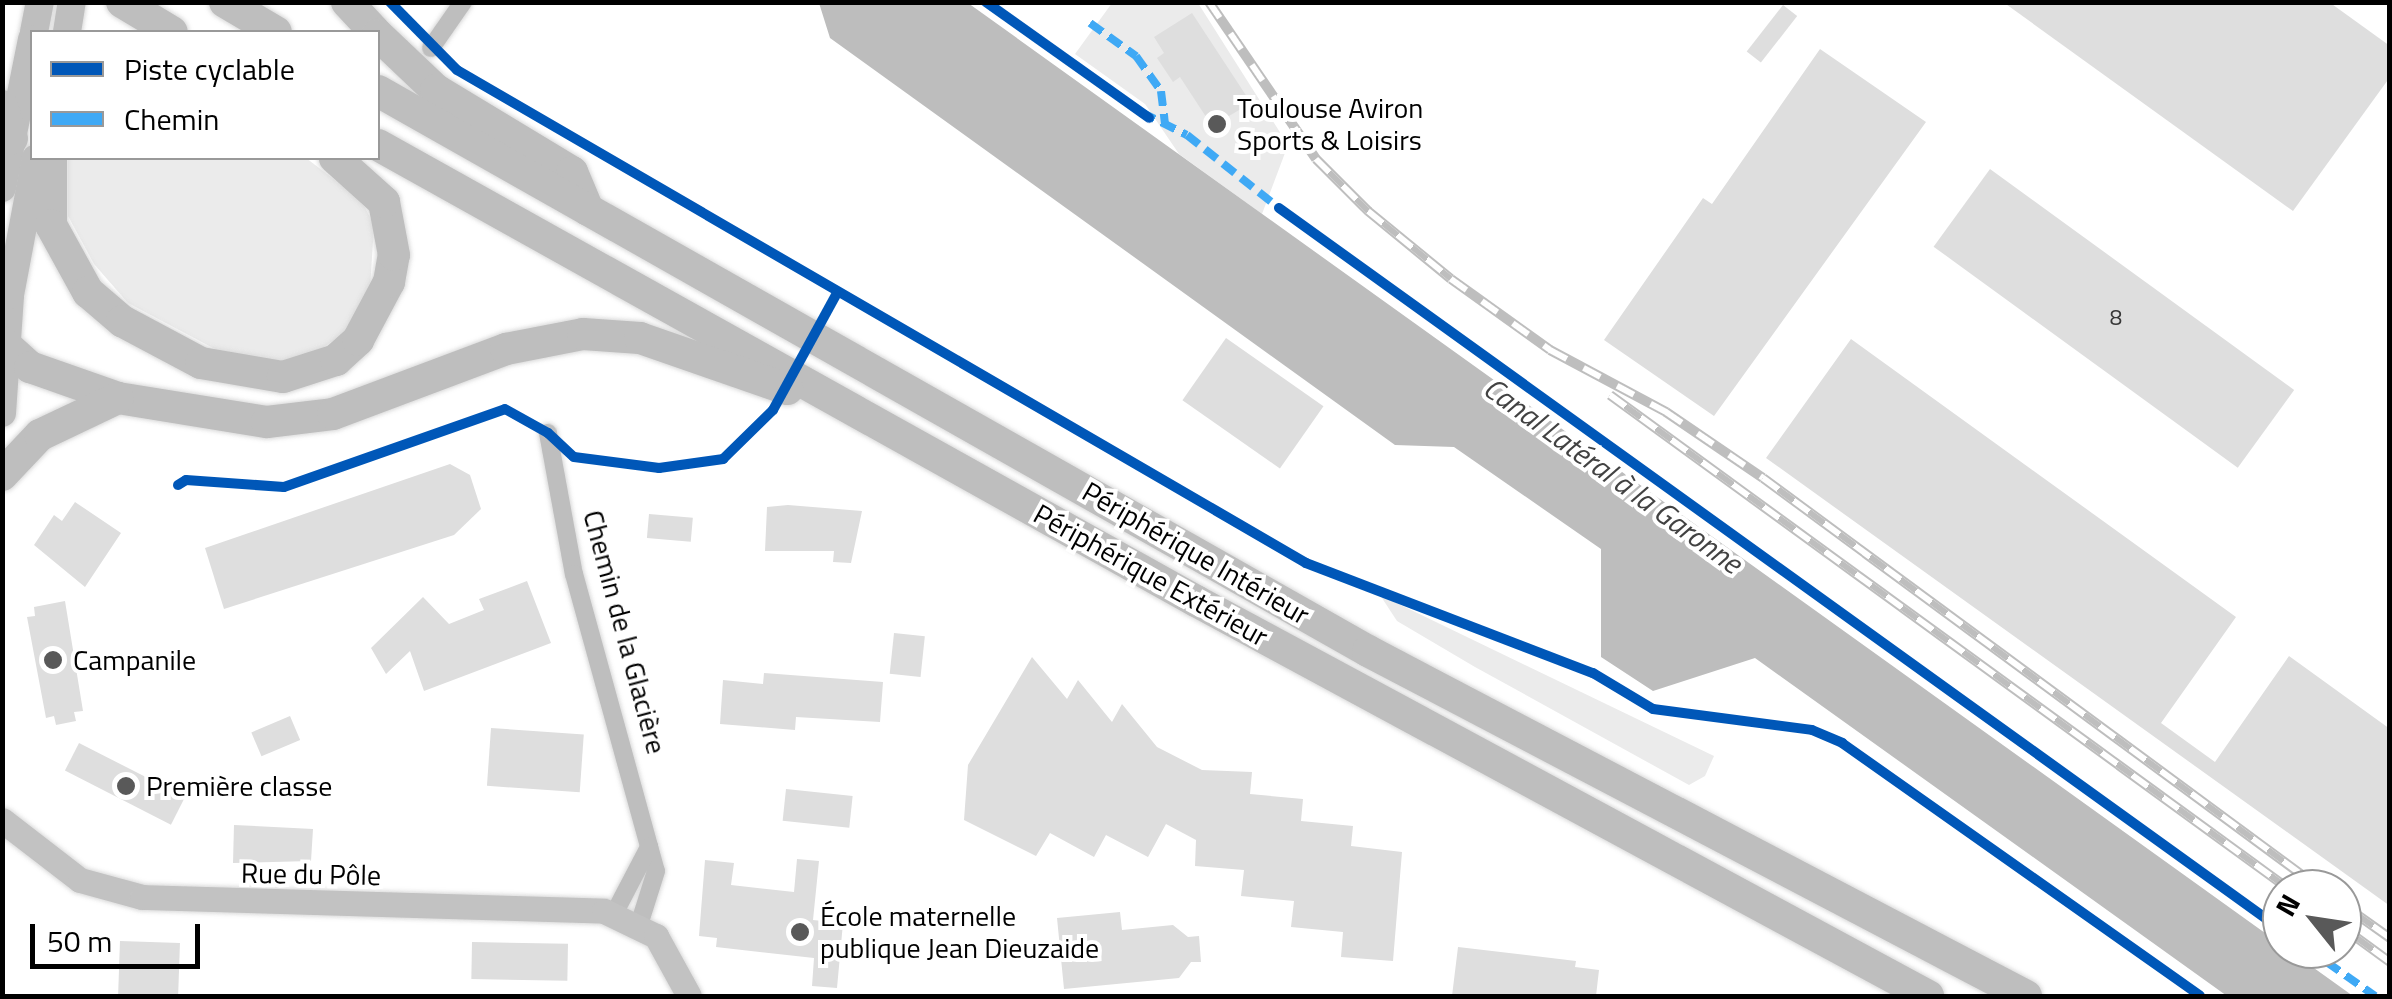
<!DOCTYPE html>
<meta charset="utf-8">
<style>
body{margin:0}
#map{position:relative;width:2392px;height:999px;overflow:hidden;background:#fff;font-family:"Titillium Web",sans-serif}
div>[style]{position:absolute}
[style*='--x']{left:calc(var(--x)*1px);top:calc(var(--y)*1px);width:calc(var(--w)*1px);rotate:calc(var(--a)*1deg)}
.green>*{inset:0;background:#ebebeb}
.water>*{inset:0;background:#bdbdbd}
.building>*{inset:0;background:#dedede;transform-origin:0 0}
.roads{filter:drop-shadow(0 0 2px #dbdbdb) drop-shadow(0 0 2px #dbdbdb)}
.street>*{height:18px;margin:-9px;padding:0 9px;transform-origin:9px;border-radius:9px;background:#bebebe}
.secondary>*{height:25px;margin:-12.5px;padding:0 12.5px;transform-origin:12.5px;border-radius:12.5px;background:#c2c2c2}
.primary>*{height:28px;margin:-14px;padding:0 14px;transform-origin:14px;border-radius:14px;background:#bebebe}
.highway>*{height:32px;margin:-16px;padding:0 16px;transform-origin:16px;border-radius:16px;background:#bebebe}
.rail>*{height:10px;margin-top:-5px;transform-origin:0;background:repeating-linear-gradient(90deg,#fff 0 19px,#bebebe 0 38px);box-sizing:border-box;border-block:2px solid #bebebe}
.quiet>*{height:8px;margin-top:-4px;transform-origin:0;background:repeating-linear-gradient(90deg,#3fa9f5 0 15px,transparent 0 23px)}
.cycleway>*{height:10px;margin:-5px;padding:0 5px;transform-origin:5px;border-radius:5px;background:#0057b8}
.dots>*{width:28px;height:28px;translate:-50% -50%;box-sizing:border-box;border:5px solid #fff;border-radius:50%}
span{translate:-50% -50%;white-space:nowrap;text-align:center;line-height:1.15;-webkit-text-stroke:8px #fff;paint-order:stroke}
.number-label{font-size:22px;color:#383838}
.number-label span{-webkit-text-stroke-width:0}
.poi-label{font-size:28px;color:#000}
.left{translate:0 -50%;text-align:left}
.street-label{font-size:28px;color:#000}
.water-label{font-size:30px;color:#424242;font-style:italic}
.frame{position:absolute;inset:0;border:5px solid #000;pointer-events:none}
.legend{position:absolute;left:30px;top:30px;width:350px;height:130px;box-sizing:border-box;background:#fff;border:2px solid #999;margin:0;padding:12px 18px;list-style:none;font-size:30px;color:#000}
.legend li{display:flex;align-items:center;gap:20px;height:50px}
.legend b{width:50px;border:2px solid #999}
.north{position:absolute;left:2262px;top:869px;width:100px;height:100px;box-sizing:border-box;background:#fff;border:2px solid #999;border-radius:50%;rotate:300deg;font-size:28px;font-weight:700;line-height:40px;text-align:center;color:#000}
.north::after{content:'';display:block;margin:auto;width:35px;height:45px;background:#595959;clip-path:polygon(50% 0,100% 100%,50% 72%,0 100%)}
.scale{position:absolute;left:30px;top:924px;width:170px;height:45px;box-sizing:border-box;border:5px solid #000;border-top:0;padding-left:12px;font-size:30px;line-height:35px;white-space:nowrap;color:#000;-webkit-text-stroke:8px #fff;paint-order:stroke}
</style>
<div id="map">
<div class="green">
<i style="clip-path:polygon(1112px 3px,1198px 3px,1288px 145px,1262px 214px,1179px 154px,1145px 104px,1075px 54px)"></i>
<i style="clip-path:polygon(68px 158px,306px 158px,361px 200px,374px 225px,370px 289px,342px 335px,322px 348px,280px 363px,232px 358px,128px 303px,94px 264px,68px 216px)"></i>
<i style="clip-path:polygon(1380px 595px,1714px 756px,1705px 776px,1689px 785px,1475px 667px,1397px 621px)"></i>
</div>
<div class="water">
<i style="clip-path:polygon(819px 3px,968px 3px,2353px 996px,2227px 996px,1755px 658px,1653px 691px,1601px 657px,1601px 549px,1454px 447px,1395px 445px,830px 38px)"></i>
</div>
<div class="building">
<i style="clip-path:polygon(2003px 2px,2329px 2px,2390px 46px,2390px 77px,2293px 211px)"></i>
<i style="left:1783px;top:5px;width:18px;height:59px;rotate:38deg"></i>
<i style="clip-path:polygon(1192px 13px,1251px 103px,1212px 126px,1180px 77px,1173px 82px,1157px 58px,1164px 53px,1154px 37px)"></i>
<i style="clip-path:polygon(1820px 49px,1926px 122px,1714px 416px,1604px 340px,1703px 198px,1712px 204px)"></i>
<i style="left:1990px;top:169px;width:376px;height:96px;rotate:36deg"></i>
<i style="left:1226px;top:338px;width:119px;height:76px;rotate:35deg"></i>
<i style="clip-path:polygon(1851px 339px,2236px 617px,2161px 723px,2215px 762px,2289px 656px,2390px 729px,2390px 906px,1766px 458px)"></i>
<i style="clip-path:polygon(450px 464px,470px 475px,481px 509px,454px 535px,224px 609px,205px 548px)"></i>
<i style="clip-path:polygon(75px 502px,121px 533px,85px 587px,34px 545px,54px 515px,62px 521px)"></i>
<i style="clip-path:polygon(788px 505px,862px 511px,851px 563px,833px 562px,834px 551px,765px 551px,767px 507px)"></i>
<i style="left:649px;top:514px;width:44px;height:24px;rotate:5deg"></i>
<i style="clip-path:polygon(527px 581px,551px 643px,424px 691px,410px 651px,386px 674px,371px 648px,423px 597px,449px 624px,484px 610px,479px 599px)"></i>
<i style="clip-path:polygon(65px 601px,83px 711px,74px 712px,76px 721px,56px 725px,54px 716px,46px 718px,27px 617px,35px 616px,34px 607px)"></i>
<i style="left:894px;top:633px;width:31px;height:41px;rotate:6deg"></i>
<i style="clip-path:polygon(1032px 657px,1067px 699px,1078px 680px,1112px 722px,1122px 704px,1157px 747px,1202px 770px,1252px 772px,1250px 794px,1303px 799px,1301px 821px,1353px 826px,1351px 846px,1402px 852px,1393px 961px,1341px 957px,1343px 932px,1291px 927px,1294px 901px,1241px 896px,1244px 870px,1195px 866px,1196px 840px,1166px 824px,1148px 857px,1106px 835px,1094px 857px,1050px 833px,1036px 856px,964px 820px,968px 765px)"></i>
<i style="clip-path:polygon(764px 673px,883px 682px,880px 722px,796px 717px,795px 730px,720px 724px,723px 680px,763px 684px)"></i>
<i style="left:290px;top:716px;width:26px;height:42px;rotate:67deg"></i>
<i style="left:491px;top:728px;width:93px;height:58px;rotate:4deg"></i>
<i style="left:79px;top:743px;width:119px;height:31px;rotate:27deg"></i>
<i style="left:786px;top:789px;width:67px;height:32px;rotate:6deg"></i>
<i style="clip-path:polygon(234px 825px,313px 829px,311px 861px,233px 863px)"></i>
<i style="clip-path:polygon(797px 859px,819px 861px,813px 920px,843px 923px,837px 988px,812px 986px,814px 958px,716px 947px,717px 938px,699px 936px,705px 860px,734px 863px,731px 885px,794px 892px)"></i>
<i style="clip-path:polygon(1120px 912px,1122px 930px,1173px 925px,1188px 937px,1199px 936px,1201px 962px,1191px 962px,1179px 978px,1064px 989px,1057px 918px)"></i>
<i style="left:120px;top:941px;width:60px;height:55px;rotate:2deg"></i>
<i style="left:472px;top:942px;width:96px;height:37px;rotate:1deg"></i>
<i style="clip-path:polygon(1458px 947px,1576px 961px,1575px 967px,1599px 970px,1596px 996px,1452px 996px)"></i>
</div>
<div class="roads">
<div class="street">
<i style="--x:431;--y:48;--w:56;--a:-55.2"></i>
<i style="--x:548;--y:433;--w:143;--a:79.6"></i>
<i style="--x:574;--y:574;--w:308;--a:74.6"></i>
<i style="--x:656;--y:871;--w:57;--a:107.5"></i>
<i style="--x:614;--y:914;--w:76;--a:-62.4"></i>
</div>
<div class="secondary">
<i style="--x:2;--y:820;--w:98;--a:37.6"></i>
<i style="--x:80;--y:880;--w:64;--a:15.3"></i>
<i style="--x:142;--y:897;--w:462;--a:1.7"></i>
<i style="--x:604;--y:911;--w:58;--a:25.7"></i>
<i style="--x:656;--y:936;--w:68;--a:61.2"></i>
</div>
<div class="primary">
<i style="--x:34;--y:32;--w:31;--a:-79"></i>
<i style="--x:67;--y:32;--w:30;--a:-81"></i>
<i style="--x:2;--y:188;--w:152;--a:-78.6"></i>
<i style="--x:2;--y:413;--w:118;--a:-86.1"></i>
<i style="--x:10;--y:295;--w:139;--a:-79.3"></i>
</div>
<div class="highway">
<i style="--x:122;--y:2;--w:58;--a:31"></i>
<i style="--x:225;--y:2;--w:59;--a:30.5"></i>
<i style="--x:347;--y:2;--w:41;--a:47"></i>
<i style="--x:378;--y:35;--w:80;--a:43.5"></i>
<i style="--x:436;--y:90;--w:159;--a:31.1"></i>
<i style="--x:572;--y:172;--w:41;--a:67.2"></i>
<i style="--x:378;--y:91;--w:1137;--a:29.49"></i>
<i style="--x:1368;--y:651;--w:743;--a:27.67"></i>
<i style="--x:2;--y:106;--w:34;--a:73"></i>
<i style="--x:378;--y:145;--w:937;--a:29.14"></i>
<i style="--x:1196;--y:601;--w:832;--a:28.35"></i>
<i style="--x:51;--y:158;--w:67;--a:90"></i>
<i style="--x:51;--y:225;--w:77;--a:61.1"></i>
<i style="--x:88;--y:292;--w:45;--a:40.5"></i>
<i style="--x:122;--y:321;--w:89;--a:28"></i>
<i style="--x:201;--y:363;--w:83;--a:9.7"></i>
<i style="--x:283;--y:377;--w:56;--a:-17.8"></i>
<i style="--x:336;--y:360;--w:30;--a:-42"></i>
<i style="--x:358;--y:340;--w:66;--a:-61.9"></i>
<i style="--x:389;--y:282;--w:27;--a:-80"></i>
<i style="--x:394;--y:255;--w:54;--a:-100.7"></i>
<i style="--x:384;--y:202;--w:66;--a:-138.1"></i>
<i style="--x:2;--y:342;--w:38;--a:42"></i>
<i style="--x:30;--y:367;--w:93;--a:19.4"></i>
<i style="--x:118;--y:398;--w:151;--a:9.2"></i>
<i style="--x:267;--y:422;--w:66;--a:-6.9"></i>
<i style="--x:333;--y:414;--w:185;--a:-20.6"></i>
<i style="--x:506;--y:349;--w:78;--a:-11"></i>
<i style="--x:583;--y:334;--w:57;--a:4"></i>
<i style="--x:640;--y:338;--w:156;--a:19.1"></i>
<i style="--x:2;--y:475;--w:55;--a:-46.5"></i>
<i style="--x:40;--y:435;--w:86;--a:-25.4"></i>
</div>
</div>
<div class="rail">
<i style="--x:1209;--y:2;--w:190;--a:55.7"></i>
<i style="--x:1316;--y:159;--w:74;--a:45"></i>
<i style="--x:1368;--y:211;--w:107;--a:39.3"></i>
<i style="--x:1451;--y:279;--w:122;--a:35.6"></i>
<i style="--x:1550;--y:350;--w:132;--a:28.1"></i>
<i style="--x:1666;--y:412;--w:117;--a:34.2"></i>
<i style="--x:1763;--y:478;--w:693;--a:36.37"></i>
<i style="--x:1610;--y:395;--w:840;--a:36.04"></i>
<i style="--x:2342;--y:904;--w:59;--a:35.3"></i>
<i style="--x:2342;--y:927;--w:59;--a:36.1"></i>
</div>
<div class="quiet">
<i style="--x:1090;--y:23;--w:57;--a:35.7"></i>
<i style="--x:1136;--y:56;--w:43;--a:54.5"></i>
<i style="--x:1161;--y:91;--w:34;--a:83"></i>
<i style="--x:1141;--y:112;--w:51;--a:26.6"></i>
<i style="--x:1187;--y:135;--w:124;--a:38.4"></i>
<i style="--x:2308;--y:949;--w:82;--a:35"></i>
</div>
<div class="cycleway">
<i style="--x:390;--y:2;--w:95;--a:45.4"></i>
<i style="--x:457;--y:70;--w:982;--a:30.14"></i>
<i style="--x:1306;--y:563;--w:307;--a:21"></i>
<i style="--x:1593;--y:673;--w:70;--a:31"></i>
<i style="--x:1653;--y:709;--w:160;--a:7.5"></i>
<i style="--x:1812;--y:730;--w:33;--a:23"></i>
<i style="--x:1842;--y:743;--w:438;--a:35.2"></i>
<i style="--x:986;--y:2;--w:200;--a:35.4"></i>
<i style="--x:1279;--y:208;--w:1236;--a:35.75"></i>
<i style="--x:178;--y:485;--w:9;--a:-32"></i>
<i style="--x:186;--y:480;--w:98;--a:4.1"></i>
<i style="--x:284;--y:487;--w:234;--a:-19.4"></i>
<i style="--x:505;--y:409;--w:49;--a:29.2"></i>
<i style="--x:548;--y:433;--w:35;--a:43"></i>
<i style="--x:574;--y:457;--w:86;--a:7.4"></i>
<i style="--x:659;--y:468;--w:65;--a:-8"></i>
<i style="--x:723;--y:459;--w:70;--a:-44.4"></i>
<i style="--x:773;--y:410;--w:133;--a:-61.3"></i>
</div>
<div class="dots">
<i style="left:1217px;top:124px;background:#595959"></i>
<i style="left:53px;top:660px;background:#595959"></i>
<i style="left:126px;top:786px;background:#595959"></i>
<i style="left:800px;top:932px;background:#595959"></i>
</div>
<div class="number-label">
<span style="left:2116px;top:318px">8</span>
</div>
<div class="poi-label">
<span class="left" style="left:1237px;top:124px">Toulouse Aviron<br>Sports &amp; Loisirs</span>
<span class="left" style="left:73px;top:660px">Campanile</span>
<span class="left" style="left:146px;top:786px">Première classe</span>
<span class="left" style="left:820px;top:932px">École maternelle<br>publique Jean Dieuzaide</span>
</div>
<div class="street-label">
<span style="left:1196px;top:553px;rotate:30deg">Périphérique Intérieur</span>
<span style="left:1151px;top:575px;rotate:29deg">Périphérique Extérieur</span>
<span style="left:625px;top:632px;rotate:75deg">Chemin de la Glacière</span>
<span style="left:311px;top:874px;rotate:1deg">Rue du Pôle</span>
</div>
<div class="water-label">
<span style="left:1613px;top:475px;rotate:36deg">Canal Latéral à la Garonne</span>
</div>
<div class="frame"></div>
<ul class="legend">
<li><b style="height:12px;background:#0057b8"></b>Piste cyclable</li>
<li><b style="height:12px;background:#3fa9f5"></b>Chemin</li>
</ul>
<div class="north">N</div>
<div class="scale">50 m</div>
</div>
